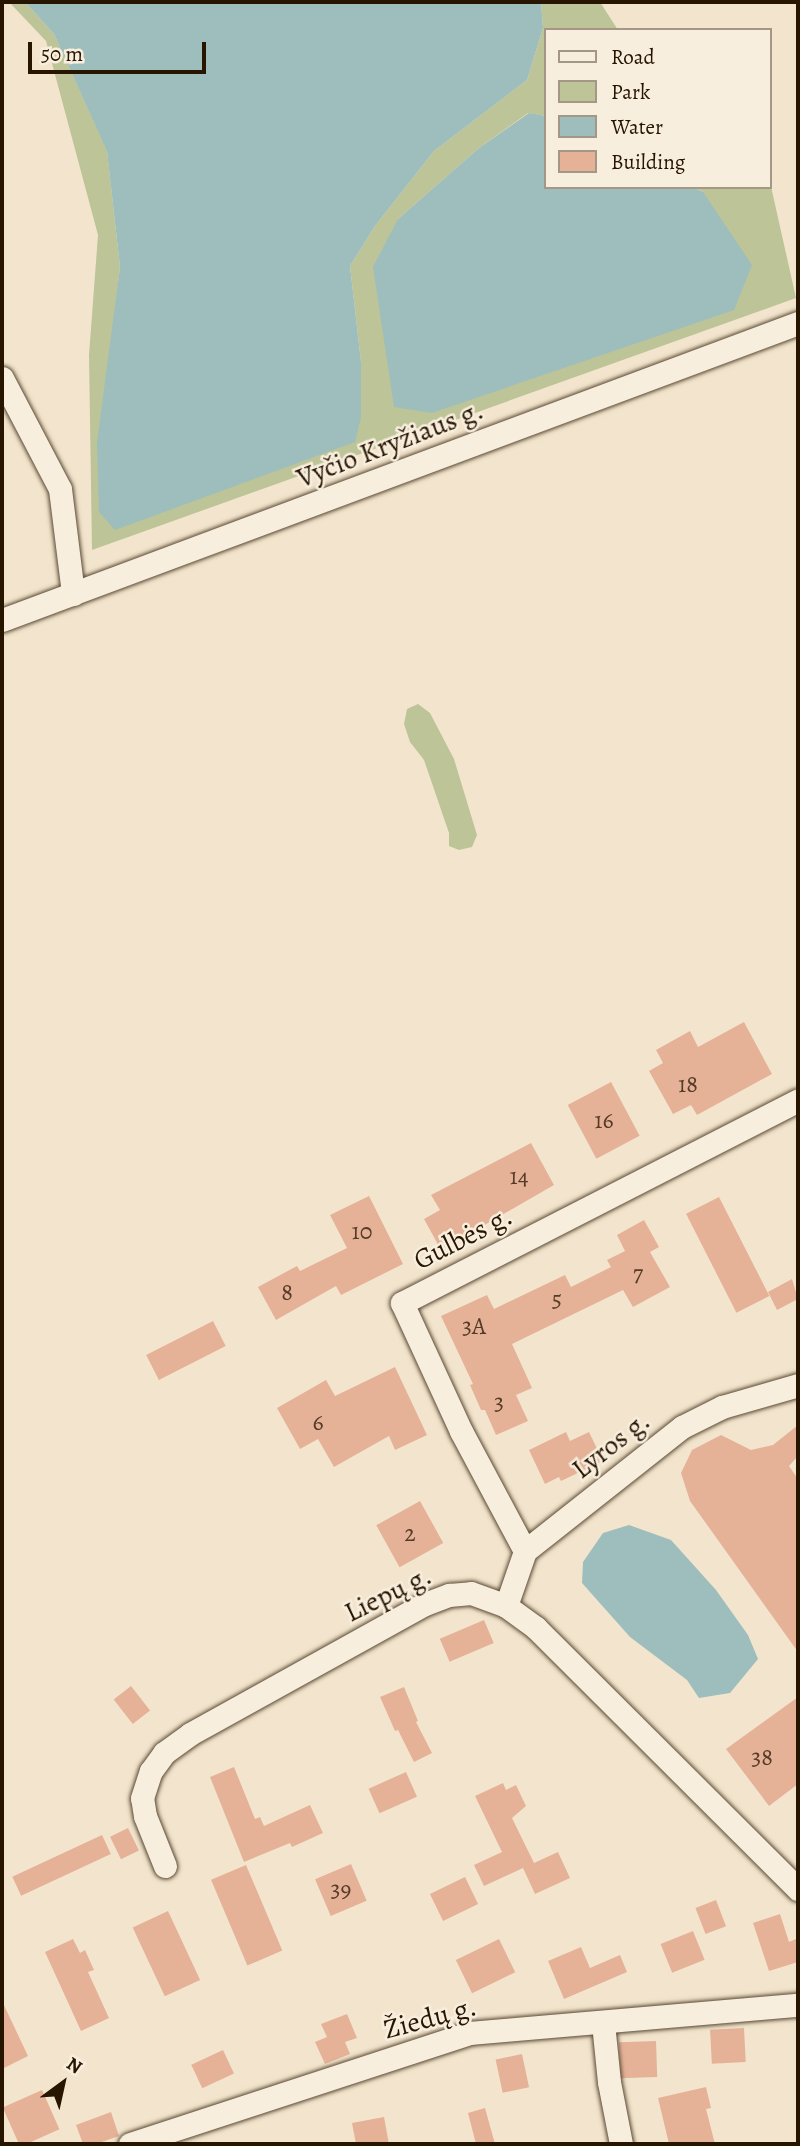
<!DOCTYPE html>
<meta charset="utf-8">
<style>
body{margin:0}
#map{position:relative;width:800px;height:2146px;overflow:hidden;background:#f3e5cd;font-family:Alegreya,serif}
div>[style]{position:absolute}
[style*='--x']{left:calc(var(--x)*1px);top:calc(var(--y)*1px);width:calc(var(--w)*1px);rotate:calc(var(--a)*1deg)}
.green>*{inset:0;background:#bdc497}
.water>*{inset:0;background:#9dbebd}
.building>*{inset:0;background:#e5b298;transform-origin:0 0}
.roads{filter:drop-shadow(0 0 2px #5a4933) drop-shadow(0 0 2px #5a4933)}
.minor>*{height:23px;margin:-11.5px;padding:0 11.5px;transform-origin:11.5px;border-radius:11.5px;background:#f7eede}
span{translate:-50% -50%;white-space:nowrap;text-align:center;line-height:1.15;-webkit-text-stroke:5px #f7eede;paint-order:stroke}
.number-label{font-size:24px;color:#563c26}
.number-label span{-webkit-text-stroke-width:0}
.street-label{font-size:28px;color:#271500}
.frame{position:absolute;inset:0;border:4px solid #271500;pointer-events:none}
.legend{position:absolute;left:544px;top:28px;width:228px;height:161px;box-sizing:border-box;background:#f7eede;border:2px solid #a49785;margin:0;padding:9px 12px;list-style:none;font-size:21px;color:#271500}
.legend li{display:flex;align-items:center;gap:14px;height:35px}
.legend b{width:35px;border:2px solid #a49785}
.north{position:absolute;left:28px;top:2048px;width:70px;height:70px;-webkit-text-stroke:5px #f7eede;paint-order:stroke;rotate:33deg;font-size:19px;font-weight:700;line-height:28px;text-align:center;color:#271500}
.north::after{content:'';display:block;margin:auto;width:24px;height:32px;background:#271500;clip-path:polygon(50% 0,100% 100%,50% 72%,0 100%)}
.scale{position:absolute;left:28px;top:42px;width:178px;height:32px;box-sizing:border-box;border:4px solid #271500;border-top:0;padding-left:9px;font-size:21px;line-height:24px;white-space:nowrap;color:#271500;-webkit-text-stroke:5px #f7eede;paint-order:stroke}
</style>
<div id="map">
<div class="green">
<i style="clip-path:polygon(9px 2px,25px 2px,54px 34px,107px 150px,120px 267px,110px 354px,361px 362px,350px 266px,375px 226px,434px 151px,527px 80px,543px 28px,541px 2px,600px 2px,618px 30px,546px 30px,546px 116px,528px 113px,479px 148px,398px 219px,703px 192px,693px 187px,770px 187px,770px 182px,796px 298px,92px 550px,89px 355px,98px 235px,46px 41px)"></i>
<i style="clip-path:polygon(418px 704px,430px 713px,454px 759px,477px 835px,472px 847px,459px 850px,449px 846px,449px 833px,424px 760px,410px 742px,404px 724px,407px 709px)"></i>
</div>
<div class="water">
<i style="clip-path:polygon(25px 2px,541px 2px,543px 28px,527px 80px,434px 151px,375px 226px,350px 266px,361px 362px,361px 417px,355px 442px,115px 530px,99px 512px,97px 443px,120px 267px,107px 151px,54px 34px)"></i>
<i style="clip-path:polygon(529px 113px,546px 116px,546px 187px,693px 187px,703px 192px,752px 265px,734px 310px,432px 413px,394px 407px,373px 267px,398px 219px,479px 148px)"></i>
<i style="clip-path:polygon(629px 1525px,671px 1540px,716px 1590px,748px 1635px,758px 1659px,730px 1693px,699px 1698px,687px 1680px,630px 1637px,582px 1583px,583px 1562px,603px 1533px)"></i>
</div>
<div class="building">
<i style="clip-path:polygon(744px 1022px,772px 1074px,697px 1115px,691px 1105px,673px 1114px,649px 1071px,663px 1063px,656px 1050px,690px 1031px,698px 1047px)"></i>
<i style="left:611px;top:1082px;width:61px;height:49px;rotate:62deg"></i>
<i style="clip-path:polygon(531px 1143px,554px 1185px,441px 1250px,424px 1219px,440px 1210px,431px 1195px)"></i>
<i style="clip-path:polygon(369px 1196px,403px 1264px,341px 1295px,336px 1286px,276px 1320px,258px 1287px,297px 1266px,300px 1271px,347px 1248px,330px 1215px)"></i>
<i style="left:719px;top:1197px;width:111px;height:37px;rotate:63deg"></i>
<i style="clip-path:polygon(644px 1220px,659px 1247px,650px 1252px,670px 1287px,633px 1307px,623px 1290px,512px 1344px,532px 1388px,516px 1395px,528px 1421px,496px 1435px,485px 1410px,481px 1410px,470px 1385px,473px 1384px,441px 1316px,487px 1295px,494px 1309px,565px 1275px,571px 1287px,611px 1267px,607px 1260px,625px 1251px,617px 1235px)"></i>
<i style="clip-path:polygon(792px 1279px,798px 1299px,777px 1310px,768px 1292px)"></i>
<i style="left:213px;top:1321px;width:28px;height:75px;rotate:63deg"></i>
<i style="clip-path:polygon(395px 1367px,427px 1435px,395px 1450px,389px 1436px,334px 1467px,318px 1439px,300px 1449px,277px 1408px,326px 1380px,335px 1396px)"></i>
<i style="clip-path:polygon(798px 1425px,798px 1456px,789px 1466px,798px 1479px,798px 1652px,690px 1501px,681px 1473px,692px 1450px,721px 1435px,751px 1450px,773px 1445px)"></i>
<i style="clip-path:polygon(566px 1432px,570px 1441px,589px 1432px,603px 1461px,561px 1481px,559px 1477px,545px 1484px,529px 1450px)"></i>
<i style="left:420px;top:1501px;width:48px;height:50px;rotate:61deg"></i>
<i style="left:484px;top:1620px;width:25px;height:48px;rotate:67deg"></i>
<i style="left:131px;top:1686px;width:31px;height:22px;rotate:52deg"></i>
<i style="clip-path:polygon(404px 1687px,418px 1721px,416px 1722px,432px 1753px,414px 1762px,398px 1730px,395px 1731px,380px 1697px)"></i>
<i style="clip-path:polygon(798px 1697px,798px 1784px,769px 1806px,726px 1749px)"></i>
<i style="clip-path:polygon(234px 1767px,255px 1819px,260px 1817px,264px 1826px,310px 1805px,323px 1833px,292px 1847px,290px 1843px,244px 1862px,210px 1777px)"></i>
<i style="left:406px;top:1772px;width:27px;height:41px;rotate:66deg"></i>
<i style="clip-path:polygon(503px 1783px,506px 1790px,516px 1785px,526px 1806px,512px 1818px,534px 1863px,558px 1852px,570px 1878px,535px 1894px,523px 1868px,484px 1886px,474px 1865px,502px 1852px,475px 1796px)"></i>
<i style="left:128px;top:1828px;width:25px;height:20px;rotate:64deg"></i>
<i style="left:102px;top:1835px;width:21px;height:99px;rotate:65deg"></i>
<i style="left:351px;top:1864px;width:40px;height:39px;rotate:67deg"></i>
<i style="left:246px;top:1865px;width:93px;height:38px;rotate:67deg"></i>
<i style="left:465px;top:1877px;width:30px;height:39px;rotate:64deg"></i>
<i style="left:716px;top:1900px;width:28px;height:22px;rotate:69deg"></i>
<i style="left:168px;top:1911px;width:76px;height:39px;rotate:65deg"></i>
<i style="clip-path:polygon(780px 1914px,789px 1942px,798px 1938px,798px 1962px,769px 1971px,753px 1923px)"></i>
<i style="left:693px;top:1931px;width:31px;height:35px;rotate:68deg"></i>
<i style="clip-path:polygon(73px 1939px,80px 1953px,85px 1950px,94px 1970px,88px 1972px,109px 2018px,81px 2031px,45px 1952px)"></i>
<i style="left:499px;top:1939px;width:37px;height:48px;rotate:64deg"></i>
<i style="clip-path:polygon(581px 1947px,590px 1968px,620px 1955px,627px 1972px,564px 1999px,548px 1961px)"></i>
<i style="clip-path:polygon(2px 2001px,28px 2056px,2px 2069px)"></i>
<i style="clip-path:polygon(347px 2014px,357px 2038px,345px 2042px,350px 2054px,325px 2064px,315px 2042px,327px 2037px,321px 2024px)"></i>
<i style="left:744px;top:2028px;width:34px;height:34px;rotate:87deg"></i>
<i style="left:656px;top:2041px;width:36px;height:37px;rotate:88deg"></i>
<i style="left:223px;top:2050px;width:26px;height:35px;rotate:65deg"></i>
<i style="left:522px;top:2054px;width:34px;height:27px;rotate:78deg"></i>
<i style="clip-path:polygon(706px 2087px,711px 2108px,706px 2109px,715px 2144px,669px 2144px,658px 2098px)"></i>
<i style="left:42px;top:2090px;width:43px;height:43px;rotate:66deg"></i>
<i style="clip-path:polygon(485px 2108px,495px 2144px,476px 2144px,468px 2113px)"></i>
<i style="clip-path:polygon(111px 2112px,119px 2136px,96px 2144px,83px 2144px,76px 2125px)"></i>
<i style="clip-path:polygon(384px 2117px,389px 2144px,356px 2144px,352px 2123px)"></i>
</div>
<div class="roads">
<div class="minor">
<i style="--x:2;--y:378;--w:125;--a:62.4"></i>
<i style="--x:60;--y:489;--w:106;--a:82.9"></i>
<i style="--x:2;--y:620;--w:850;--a:-20.46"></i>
<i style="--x:525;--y:1551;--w:136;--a:-118.1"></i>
<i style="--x:461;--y:1431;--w:141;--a:-114.7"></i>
<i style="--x:402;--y:1303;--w:445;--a:-27.1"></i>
<i style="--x:506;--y:1606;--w:58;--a:-70.9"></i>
<i style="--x:525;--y:1551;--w:200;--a:-38.3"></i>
<i style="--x:682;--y:1427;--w:45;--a:-26.6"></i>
<i style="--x:722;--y:1407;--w:79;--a:-16.1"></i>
<i style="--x:165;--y:1866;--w:54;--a:-111.8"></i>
<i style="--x:145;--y:1816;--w:18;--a:-99"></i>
<i style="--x:142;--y:1798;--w:28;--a:-72"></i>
<i style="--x:151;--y:1771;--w:22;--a:-54"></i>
<i style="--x:164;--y:1753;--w:32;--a:-36"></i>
<i style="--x:190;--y:1734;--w:269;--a:-29"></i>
<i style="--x:425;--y:1604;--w:26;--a:-21"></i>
<i style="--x:449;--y:1595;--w:22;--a:-5"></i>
<i style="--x:471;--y:1593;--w:37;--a:20"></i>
<i style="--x:506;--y:1606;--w:37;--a:36"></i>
<i style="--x:536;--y:1628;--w:370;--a:44.9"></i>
<i style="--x:603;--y:2023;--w:59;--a:84.2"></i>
<i style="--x:609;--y:2082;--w:63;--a:79"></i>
<i style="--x:130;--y:2144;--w:357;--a:-18.1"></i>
<i style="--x:469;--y:2033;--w:330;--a:-4.9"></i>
</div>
</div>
<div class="number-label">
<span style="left:688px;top:1085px">18</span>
<span style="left:604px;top:1121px">16</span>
<span style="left:519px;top:1177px">14</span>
<span style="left:362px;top:1232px">10</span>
<span style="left:638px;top:1274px">7</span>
<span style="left:287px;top:1293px">8</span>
<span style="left:557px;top:1300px">5</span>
<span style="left:474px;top:1327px">3A</span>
<span style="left:499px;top:1403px">3</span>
<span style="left:318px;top:1423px">6</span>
<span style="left:410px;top:1534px">2</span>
<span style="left:762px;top:1758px">38</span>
<span style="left:341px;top:1890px">39</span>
</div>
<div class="street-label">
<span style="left:390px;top:444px;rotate:-21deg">Vyčio Kryžiaus g.</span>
<span style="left:463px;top:1238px;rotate:-27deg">Gulbės g.</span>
<span style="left:611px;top:1445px;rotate:-38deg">Lyros g.</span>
<span style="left:388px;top:1594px;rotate:-26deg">Liepų g.</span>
<span style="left:430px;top:2018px;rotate:-15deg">Žiedų g.</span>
</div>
<div class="frame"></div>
<ul class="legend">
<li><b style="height:9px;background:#f7eede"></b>Road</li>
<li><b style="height:19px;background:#bdc497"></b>Park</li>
<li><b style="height:19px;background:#9dbebd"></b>Water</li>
<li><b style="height:19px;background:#e5b298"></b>Building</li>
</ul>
<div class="north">N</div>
<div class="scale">50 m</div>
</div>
